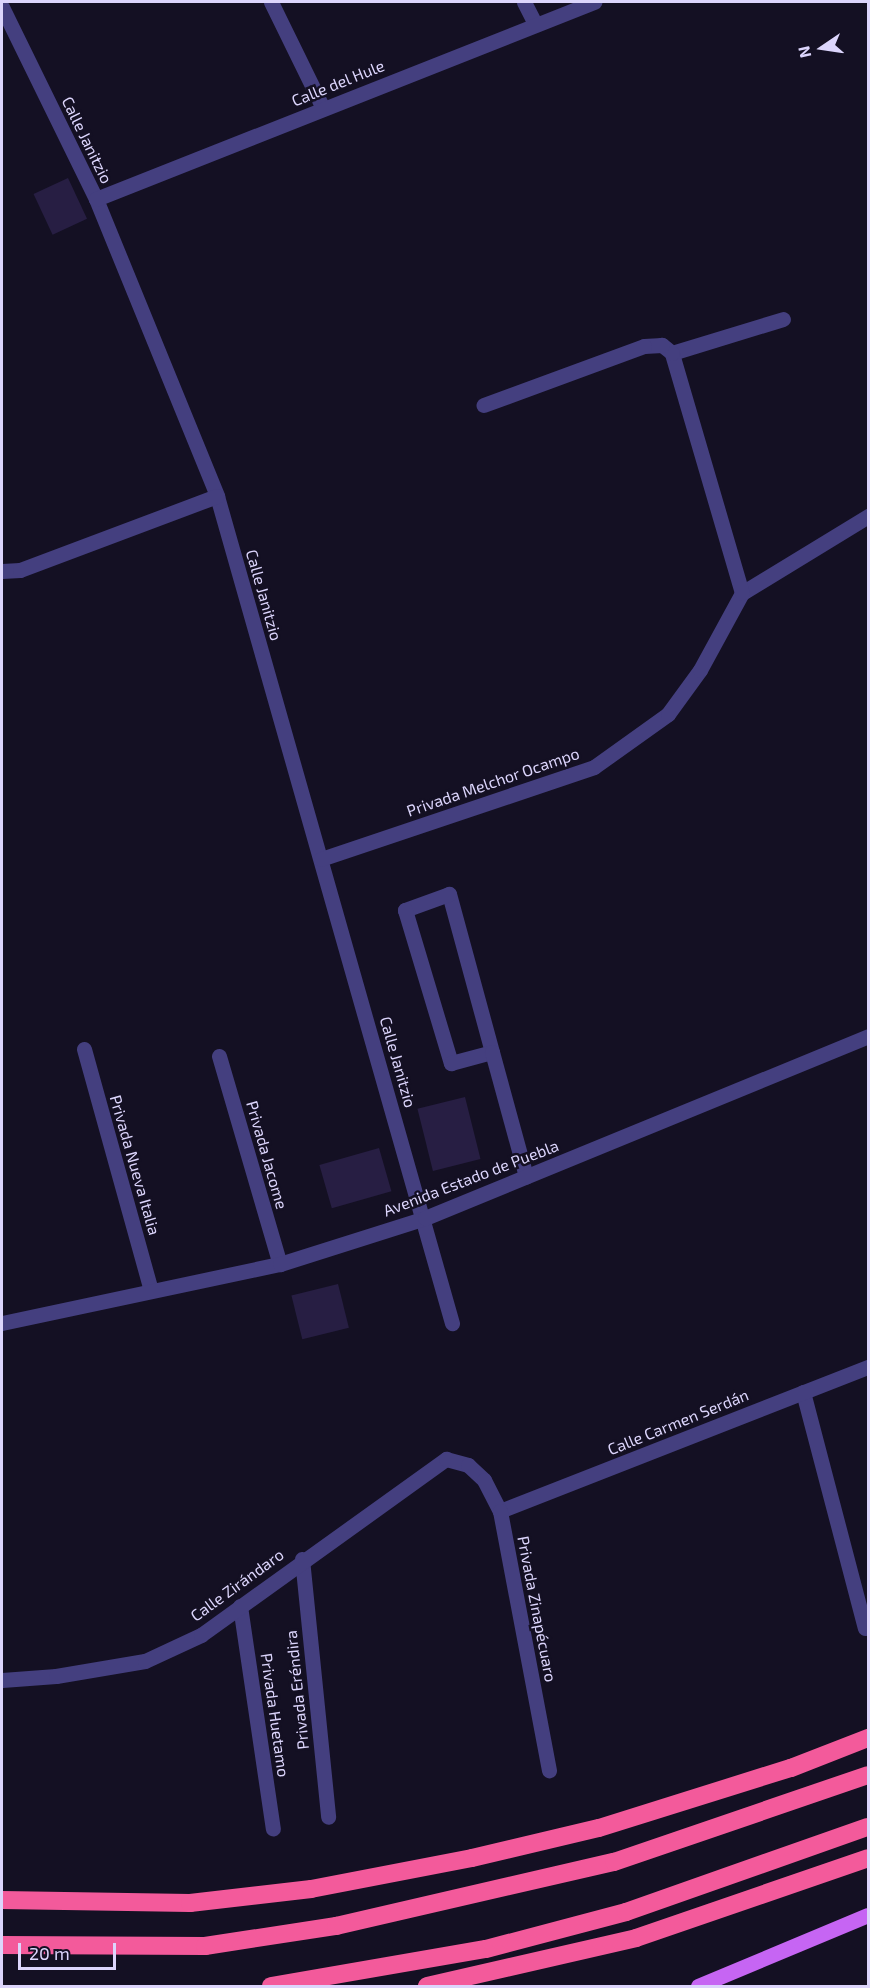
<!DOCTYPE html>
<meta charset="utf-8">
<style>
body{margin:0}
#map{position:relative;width:870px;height:1988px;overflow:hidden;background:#141023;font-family:"Exo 2",sans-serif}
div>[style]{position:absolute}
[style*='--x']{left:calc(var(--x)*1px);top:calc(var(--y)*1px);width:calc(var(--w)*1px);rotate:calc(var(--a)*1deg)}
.building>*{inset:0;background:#271e43;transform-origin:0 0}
.minor>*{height:15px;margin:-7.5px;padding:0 7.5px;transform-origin:7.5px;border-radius:7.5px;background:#443f7f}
.major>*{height:15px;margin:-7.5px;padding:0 7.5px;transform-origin:7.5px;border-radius:7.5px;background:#c665f3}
.highway>*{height:18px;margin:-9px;padding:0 9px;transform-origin:9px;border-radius:9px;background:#f35a9b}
span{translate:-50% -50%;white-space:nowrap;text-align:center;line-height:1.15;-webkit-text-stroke:5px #141023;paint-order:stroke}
.street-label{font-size:16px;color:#dcd5fc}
.frame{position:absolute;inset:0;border:3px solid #dcd5fc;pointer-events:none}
.north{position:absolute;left:792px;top:18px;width:60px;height:60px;-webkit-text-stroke:4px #141023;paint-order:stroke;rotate:257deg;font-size:16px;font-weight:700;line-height:24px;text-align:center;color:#dcd5fc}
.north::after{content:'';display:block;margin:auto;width:21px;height:27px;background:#dcd5fc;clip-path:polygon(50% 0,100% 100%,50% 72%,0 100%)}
.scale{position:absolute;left:18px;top:1943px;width:98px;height:27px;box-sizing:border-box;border:3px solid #dcd5fc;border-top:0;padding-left:8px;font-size:18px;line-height:21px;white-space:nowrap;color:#dcd5fc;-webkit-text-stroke:4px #141023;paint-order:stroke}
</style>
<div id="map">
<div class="building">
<i style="left:68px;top:178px;width:45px;height:38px;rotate:65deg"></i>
<i style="left:465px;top:1097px;width:64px;height:49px;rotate:76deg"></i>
<i style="left:379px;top:1148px;width:45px;height:62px;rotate:74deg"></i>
<i style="left:338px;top:1284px;width:45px;height:48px;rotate:76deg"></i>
</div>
<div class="minor">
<i style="--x:271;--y:2;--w:118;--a:63.9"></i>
<i style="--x:524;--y:2;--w:25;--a:63"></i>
<i style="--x:2;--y:7;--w:214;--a:63.9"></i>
<i style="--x:96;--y:199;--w:321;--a:67.8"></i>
<i style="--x:217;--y:496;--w:860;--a:74.14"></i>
<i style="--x:96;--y:199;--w:536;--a:-21.58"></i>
<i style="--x:672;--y:353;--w:116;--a:-17"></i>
<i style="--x:2;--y:571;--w:18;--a:-3"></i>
<i style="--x:20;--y:570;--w:210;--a:-20.6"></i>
<i style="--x:742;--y:593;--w:148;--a:-31.4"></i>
<i style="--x:321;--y:859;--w:288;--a:-18.6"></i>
<i style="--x:594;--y:767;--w:91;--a:-35.6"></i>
<i style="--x:668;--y:714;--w:54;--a:-54"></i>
<i style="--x:700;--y:670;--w:88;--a:-61.4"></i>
<i style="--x:742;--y:593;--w:250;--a:-106.3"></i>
<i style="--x:672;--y:353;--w:13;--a:-141"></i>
<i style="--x:662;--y:345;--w:18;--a:177"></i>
<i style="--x:644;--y:346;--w:171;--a:159.8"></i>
<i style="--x:84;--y:1049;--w:251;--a:74.5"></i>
<i style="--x:492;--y:1052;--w:164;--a:-105.2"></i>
<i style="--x:449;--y:894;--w:47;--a:160"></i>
<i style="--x:405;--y:910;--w:160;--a:73.3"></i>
<i style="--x:451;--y:1063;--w:42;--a:-15"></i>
<i style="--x:492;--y:1052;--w:129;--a:74.7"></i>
<i style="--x:219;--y:1056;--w:217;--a:73.7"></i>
<i style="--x:2;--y:1323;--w:284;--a:-12"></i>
<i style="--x:280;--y:1264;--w:152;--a:-17.6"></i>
<i style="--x:425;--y:1218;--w:479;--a:-22.3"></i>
<i style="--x:803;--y:1392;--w:244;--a:75.3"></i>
<i style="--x:500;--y:1511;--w:395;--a:-21.4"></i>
<i style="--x:302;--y:1559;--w:259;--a:84.2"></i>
<i style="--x:240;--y:1606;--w:225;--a:81.6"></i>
<i style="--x:2;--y:1680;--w:54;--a:-4.2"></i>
<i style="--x:56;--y:1676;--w:90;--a:-9.6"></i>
<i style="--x:145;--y:1661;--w:62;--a:-24.9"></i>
<i style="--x:201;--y:1635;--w:302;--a:-35.7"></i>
<i style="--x:446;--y:1459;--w:23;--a:15"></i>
<i style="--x:468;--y:1465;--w:22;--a:43"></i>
<i style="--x:484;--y:1480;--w:35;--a:63"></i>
<i style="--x:500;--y:1511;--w:264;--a:79.3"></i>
</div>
<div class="major">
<i style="--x:698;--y:1986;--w:184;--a:-22.7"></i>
</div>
<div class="highway">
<i style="--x:2;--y:1900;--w:188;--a:0.9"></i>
<i style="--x:190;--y:1903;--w:122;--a:-6.6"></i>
<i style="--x:311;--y:1889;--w:164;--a:-10.9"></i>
<i style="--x:472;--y:1858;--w:130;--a:-13.3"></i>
<i style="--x:599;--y:1828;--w:201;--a:-17.4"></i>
<i style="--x:791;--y:1768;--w:83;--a:-21.3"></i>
<i style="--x:2;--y:1945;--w:203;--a:0.3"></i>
<i style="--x:205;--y:1946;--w:133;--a:-8.7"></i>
<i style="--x:336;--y:1926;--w:285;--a:-13"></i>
<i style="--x:614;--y:1862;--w:268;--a:-18.9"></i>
<i style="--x:271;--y:1986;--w:218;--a:-9.8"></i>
<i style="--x:486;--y:1949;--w:145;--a:-14.8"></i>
<i style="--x:626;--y:1912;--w:256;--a:-19.4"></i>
<i style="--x:427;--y:1986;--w:214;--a:-12.9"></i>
<i style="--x:636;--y:1938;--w:245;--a:-19"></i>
</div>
<div class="street-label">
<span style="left:338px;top:83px;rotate:-22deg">Calle del Hule</span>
<span style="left:87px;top:140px;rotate:64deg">Calle Janitzio</span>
<span style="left:264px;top:595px;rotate:74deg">Calle Janitzio</span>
<span style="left:493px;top:782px;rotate:-19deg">Privada Melchor Ocampo</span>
<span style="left:398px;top:1062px;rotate:74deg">Calle Janitzio</span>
<span style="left:267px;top:1155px;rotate:74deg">Privada Jacome</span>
<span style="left:135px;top:1165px;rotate:74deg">Privada Nueva Italia</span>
<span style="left:471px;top:1178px;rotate:-21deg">Avenida Estado de Puebla</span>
<span style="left:678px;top:1422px;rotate:-22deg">Calle Carmen Serdán</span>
<span style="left:237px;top:1585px;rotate:-36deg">Calle Zirándaro</span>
<span style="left:537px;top:1609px;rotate:79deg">Privada Zinapécuaro</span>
<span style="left:297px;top:1690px;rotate:-96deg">Privada Eréndira</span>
<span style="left:275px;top:1715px;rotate:82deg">Privada Huetamo</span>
</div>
<div class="frame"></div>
<div class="north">N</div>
<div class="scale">20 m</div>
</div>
